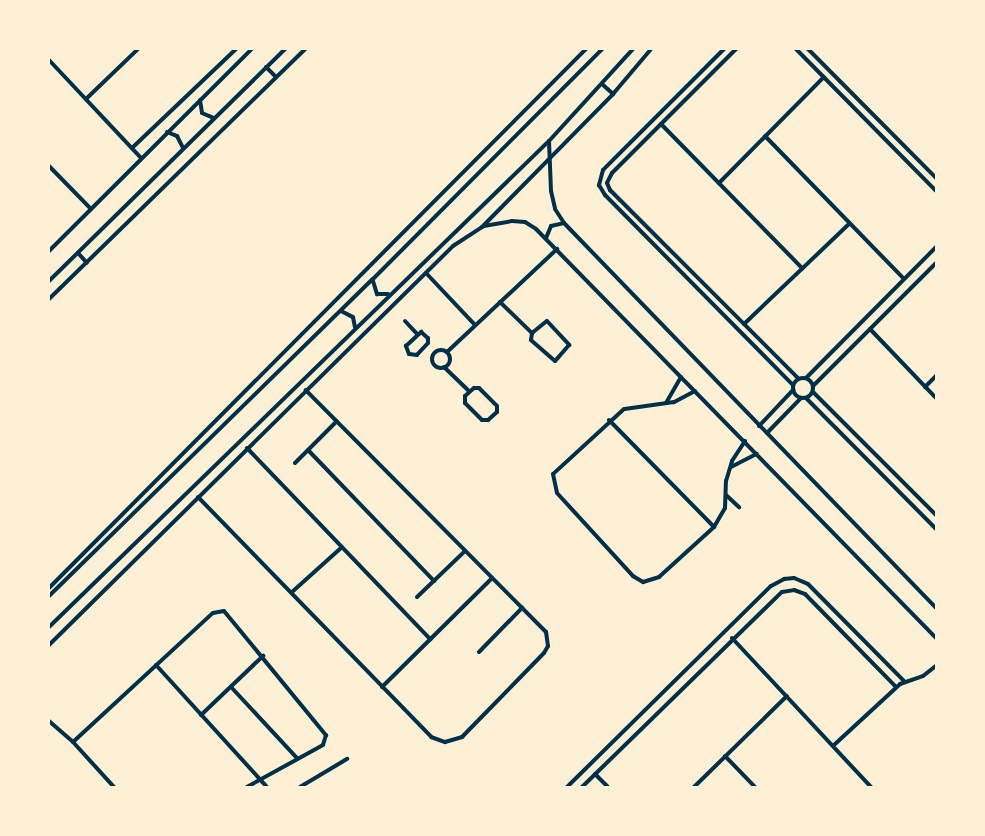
<!DOCTYPE html>
<style>
body{margin:0}
#map{position:relative;width:985px;height:836px;overflow:hidden;background:#fdf0d5;font-family:Cabin,sans-serif}
div>[style]{position:absolute}
[style*='--x']{left:calc(var(--x)*1px);top:calc(var(--y)*1px);width:calc(var(--w)*1px);rotate:calc(var(--a)*1deg)}
.minor>*{height:4px;margin:-2px;padding:0 2px;transform-origin:2px;border-radius:2px;background:#003049}
.minor>.ring{margin:-2px;padding:0;box-sizing:content-box;background:none;border:4px solid #003049;border-radius:50%}
span{translate:-50% -50%;white-space:nowrap;text-align:center;line-height:1.15;-webkit-text-stroke:4.5px #fdf0d5;paint-order:stroke}
.frame{position:absolute;inset:0;border:50px solid #fdf0d5;pointer-events:none}
</style>
<div id="map">
<div class="minor">
<i style="--x:724;--y:49;--w:171;--a:135"></i>
<i style="--x:603;--y:170;--w:16;--a:105"></i>
<i style="--x:599;--y:185;--w:12;--a:59"></i>
<i style="--x:605;--y:195;--w:267;--a:45.3"></i>
<i style="--x:736;--y:49;--w:175;--a:135"></i>
<i style="--x:612;--y:173;--w:11;--a:117"></i>
<i style="--x:607;--y:183;--w:8;--a:67"></i>
<i style="--x:610;--y:190;--w:267;--a:45"></i>
<i style="--x:796;--y:49;--w:199;--a:45.4"></i>
<i style="--x:808;--y:49;--w:182;--a:45.2"></i>
<i style="--x:49;--y:60;--w:134;--a:46.8"></i>
<i style="--x:266;--y:67;--w:14;--a:45"></i>
<i style="--x:602;--y:84;--w:15;--a:42"></i>
<i style="--x:86;--y:99;--w:72;--a:-43.9"></i>
<i style="--x:200;--y:100;--w:13;--a:81"></i>
<i style="--x:202;--y:113;--w:13;--a:23"></i>
<i style="--x:661;--y:124;--w:202;--a:45.6"></i>
<i style="--x:167;--y:132;--w:11;--a:22"></i>
<i style="--x:177;--y:136;--w:13;--a:63"></i>
<i style="--x:765;--y:136;--w:199;--a:45.8"></i>
<i style="--x:549;--y:141;--w:50;--a:87.7"></i>
<i style="--x:551;--y:191;--w:18;--a:77"></i>
<i style="--x:555;--y:209;--w:17;--a:57"></i>
<i style="--x:564;--y:223;--w:535;--a:45.98"></i>
<i style="--x:132;--y:148;--w:144;--a:-43.6"></i>
<i style="--x:49;--y:166;--w:60;--a:45.7"></i>
<i style="--x:719;--y:183;--w:149;--a:-45.3"></i>
<i style="--x:484;--y:226;--w:28;--a:-10"></i>
<i style="--x:512;--y:221;--w:13;--a:4"></i>
<i style="--x:525;--y:222;--w:13;--a:32"></i>
<i style="--x:536;--y:229;--w:572;--a:45.64"></i>
<i style="--x:546;--y:238;--w:13;--a:-67"></i>
<i style="--x:551;--y:226;--w:13;--a:-13"></i>
<i style="--x:49;--y:251;--w:286;--a:-44.9"></i>
<i style="--x:78;--y:253;--w:13;--a:48"></i>
<i style="--x:426;--y:273;--w:71;--a:46.7"></i>
<i style="--x:49;--y:281;--w:331;--a:-44.5"></i>
<i style="--x:373;--y:281;--w:14;--a:73"></i>
<i style="--x:377;--y:294;--w:11;--a:0"></i>
<i style="--x:49;--y:299;--w:358;--a:-44.3"></i>
<i style="--x:500;--y:302;--w:45;--a:44.1"></i>
<i style="--x:341;--y:311;--w:13;--a:27"></i>
<i style="--x:353;--y:317;--w:10;--a:79"></i>
<i style="--x:405;--y:321;--w:18;--a:47"></i>
<i style="--x:547;--y:321;--w:33;--a:47"></i>
<i style="--x:569;--y:345;--w:21;--a:131"></i>
<i style="--x:555;--y:361;--w:32;--a:-139"></i>
<i style="--x:531;--y:340;--w:7;--a:-82"></i>
<i style="--x:532;--y:333;--w:19;--a:-39"></i>
<i style="--x:744;--y:324;--w:146;--a:-43.6"></i>
<i style="--x:870;--y:329;--w:95;--a:46.3"></i>
<i style="--x:421;--y:332;--w:9;--a:41"></i>
<i style="--x:428;--y:338;--w:5;--a:90"></i>
<i style="--x:428;--y:343;--w:16;--a:133"></i>
<i style="--x:417;--y:355;--w:8;--a:-173"></i>
<i style="--x:409;--y:354;--w:9;--a:-111"></i>
<i style="--x:406;--y:346;--w:21;--a:-43"></i>
<i class="ring" style="left:432px;top:350px;width:14px;height:14px"></i>
<i style="--x:447;--y:352;--w:151;--a:-43.1"></i>
<i style="--x:444;--y:367;--w:35;--a:44"></i>
<i class="ring" style="left:793px;top:378px;width:16px;height:16px"></i>
<i style="--x:806;--y:378;--w:185;--a:-45.2"></i>
<i style="--x:813;--y:386;--w:174;--a:-45"></i>
<i style="--x:925;--y:387;--w:16;--a:-45"></i>
<i style="--x:474;--y:388;--w:5;--a:0"></i>
<i style="--x:479;--y:388;--w:25;--a:45"></i>
<i style="--x:497;--y:406;--w:6;--a:90"></i>
<i style="--x:497;--y:412;--w:12;--a:138"></i>
<i style="--x:488;--y:420;--w:6;--a:180"></i>
<i style="--x:482;--y:420;--w:24;--a:-135"></i>
<i style="--x:465;--y:403;--w:7;--a:-90"></i>
<i style="--x:465;--y:396;--w:12;--a:-42"></i>
<i style="--x:695;--y:391;--w:24;--a:152"></i>
<i style="--x:674;--y:402;--w:50;--a:172"></i>
<i style="--x:624;--y:409;--w:96;--a:137.5"></i>
<i style="--x:553;--y:474;--w:19;--a:78"></i>
<i style="--x:557;--y:493;--w:113;--a:47.5"></i>
<i style="--x:633;--y:576;--w:12;--a:31"></i>
<i style="--x:643;--y:582;--w:17;--a:-17"></i>
<i style="--x:659;--y:577;--w:74;--a:-42.3"></i>
<i style="--x:714;--y:527;--w:22;--a:-60"></i>
<i style="--x:725;--y:508;--w:27;--a:-88"></i>
<i style="--x:726;--y:481;--w:21;--a:-73"></i>
<i style="--x:732;--y:461;--w:24;--a:-57"></i>
<i style="--x:813;--y:392;--w:174;--a:45"></i>
<i style="--x:806;--y:398;--w:185;--a:45.2"></i>
<i style="--x:666;--y:403;--w:30;--a:-60"></i>
<i style="--x:609;--y:420;--w:150;--a:45.5"></i>
<i style="--x:759;--y:426;--w:50;--a:-46.6"></i>
<i style="--x:767;--y:433;--w:49;--a:-45.8"></i>
<i style="--x:247;--y:448;--w:265;--a:46.2"></i>
<i style="--x:308;--y:450;--w:182;--a:46.1"></i>
<i style="--x:295;--y:463;--w:59;--a:-45"></i>
<i style="--x:731;--y:467;--w:29;--a:-27"></i>
<i style="--x:726;--y:495;--w:18;--a:43"></i>
<i style="--x:198;--y:497;--w:334;--a:45.8"></i>
<i style="--x:431;--y:737;--w:15;--a:20"></i>
<i style="--x:445;--y:742;--w:18;--a:-16"></i>
<i style="--x:462;--y:737;--w:117;--a:-45.7"></i>
<i style="--x:544;--y:653;--w:8;--a:-60"></i>
<i style="--x:548;--y:646;--w:14;--a:-98"></i>
<i style="--x:546;--y:632;--w:341;--a:-134.8"></i>
<i style="--x:49;--y:588;--w:761;--a:-45.11"></i>
<i style="--x:292;--y:592;--w:67;--a:-42"></i>
<i style="--x:49;--y:596;--w:453;--a:-44.4"></i>
<i style="--x:373;--y:279;--w:325;--a:-45.1"></i>
<i style="--x:417;--y:597;--w:66;--a:-43.8"></i>
<i style="--x:49;--y:627;--w:697;--a:-44.19"></i>
<i style="--x:549;--y:141;--w:125;--a:-47.6"></i>
<i style="--x:732;--y:638;--w:204;--a:47"></i>
<i style="--x:49;--y:645;--w:568;--a:-44.64"></i>
<i style="--x:453;--y:246;--w:35;--a:-33"></i>
<i style="--x:482;--y:227;--w:187;--a:-45.4"></i>
<i style="--x:613;--y:94;--w:59;--a:-49.8"></i>
<i style="--x:479;--y:652;--w:62;--a:-45.7"></i>
<i style="--x:156;--y:665;--w:165;--a:47.7"></i>
<i style="--x:231;--y:687;--w:98;--a:47.1"></i>
<i style="--x:382;--y:687;--w:155;--a:-44.7"></i>
<i style="--x:201;--y:715;--w:86;--a:-43.6"></i>
<i style="--x:49;--y:721;--w:32;--a:41"></i>
<i style="--x:73;--y:742;--w:61;--a:47.7"></i>
<i style="--x:73;--y:742;--w:190;--a:-42.7"></i>
<i style="--x:213;--y:613;--w:11;--a:-10"></i>
<i style="--x:224;--y:611;--w:161;--a:50.6"></i>
<i style="--x:326;--y:735;--w:10;--a:107"></i>
<i style="--x:323;--y:745;--w:87;--a:151.1"></i>
<i style="--x:834;--y:745;--w:90;--a:-42.7"></i>
<i style="--x:900;--y:684;--w:24;--a:-19"></i>
<i style="--x:923;--y:676;--w:16;--a:-38"></i>
<i style="--x:725;--y:756;--w:43;--a:45.9"></i>
<i style="--x:595;--y:774;--w:18;--a:45"></i>
<i style="--x:300;--y:787;--w:55;--a:-30.8"></i>
<i style="--x:567;--y:787;--w:286;--a:-44.6"></i>
<i style="--x:771;--y:586;--w:15;--a:-28"></i>
<i style="--x:784;--y:579;--w:10;--a:-6"></i>
<i style="--x:794;--y:578;--w:15;--a:23"></i>
<i style="--x:808;--y:584;--w:136;--a:45.3"></i>
<i style="--x:582;--y:787;--w:279;--a:-44.3"></i>
<i style="--x:782;--y:592;--w:12;--a:-9"></i>
<i style="--x:794;--y:590;--w:12;--a:20"></i>
<i style="--x:805;--y:594;--w:130;--a:45.6"></i>
<i style="--x:694;--y:787;--w:130;--a:-44.4"></i>
</div>
<div class="frame"></div>
</div>
